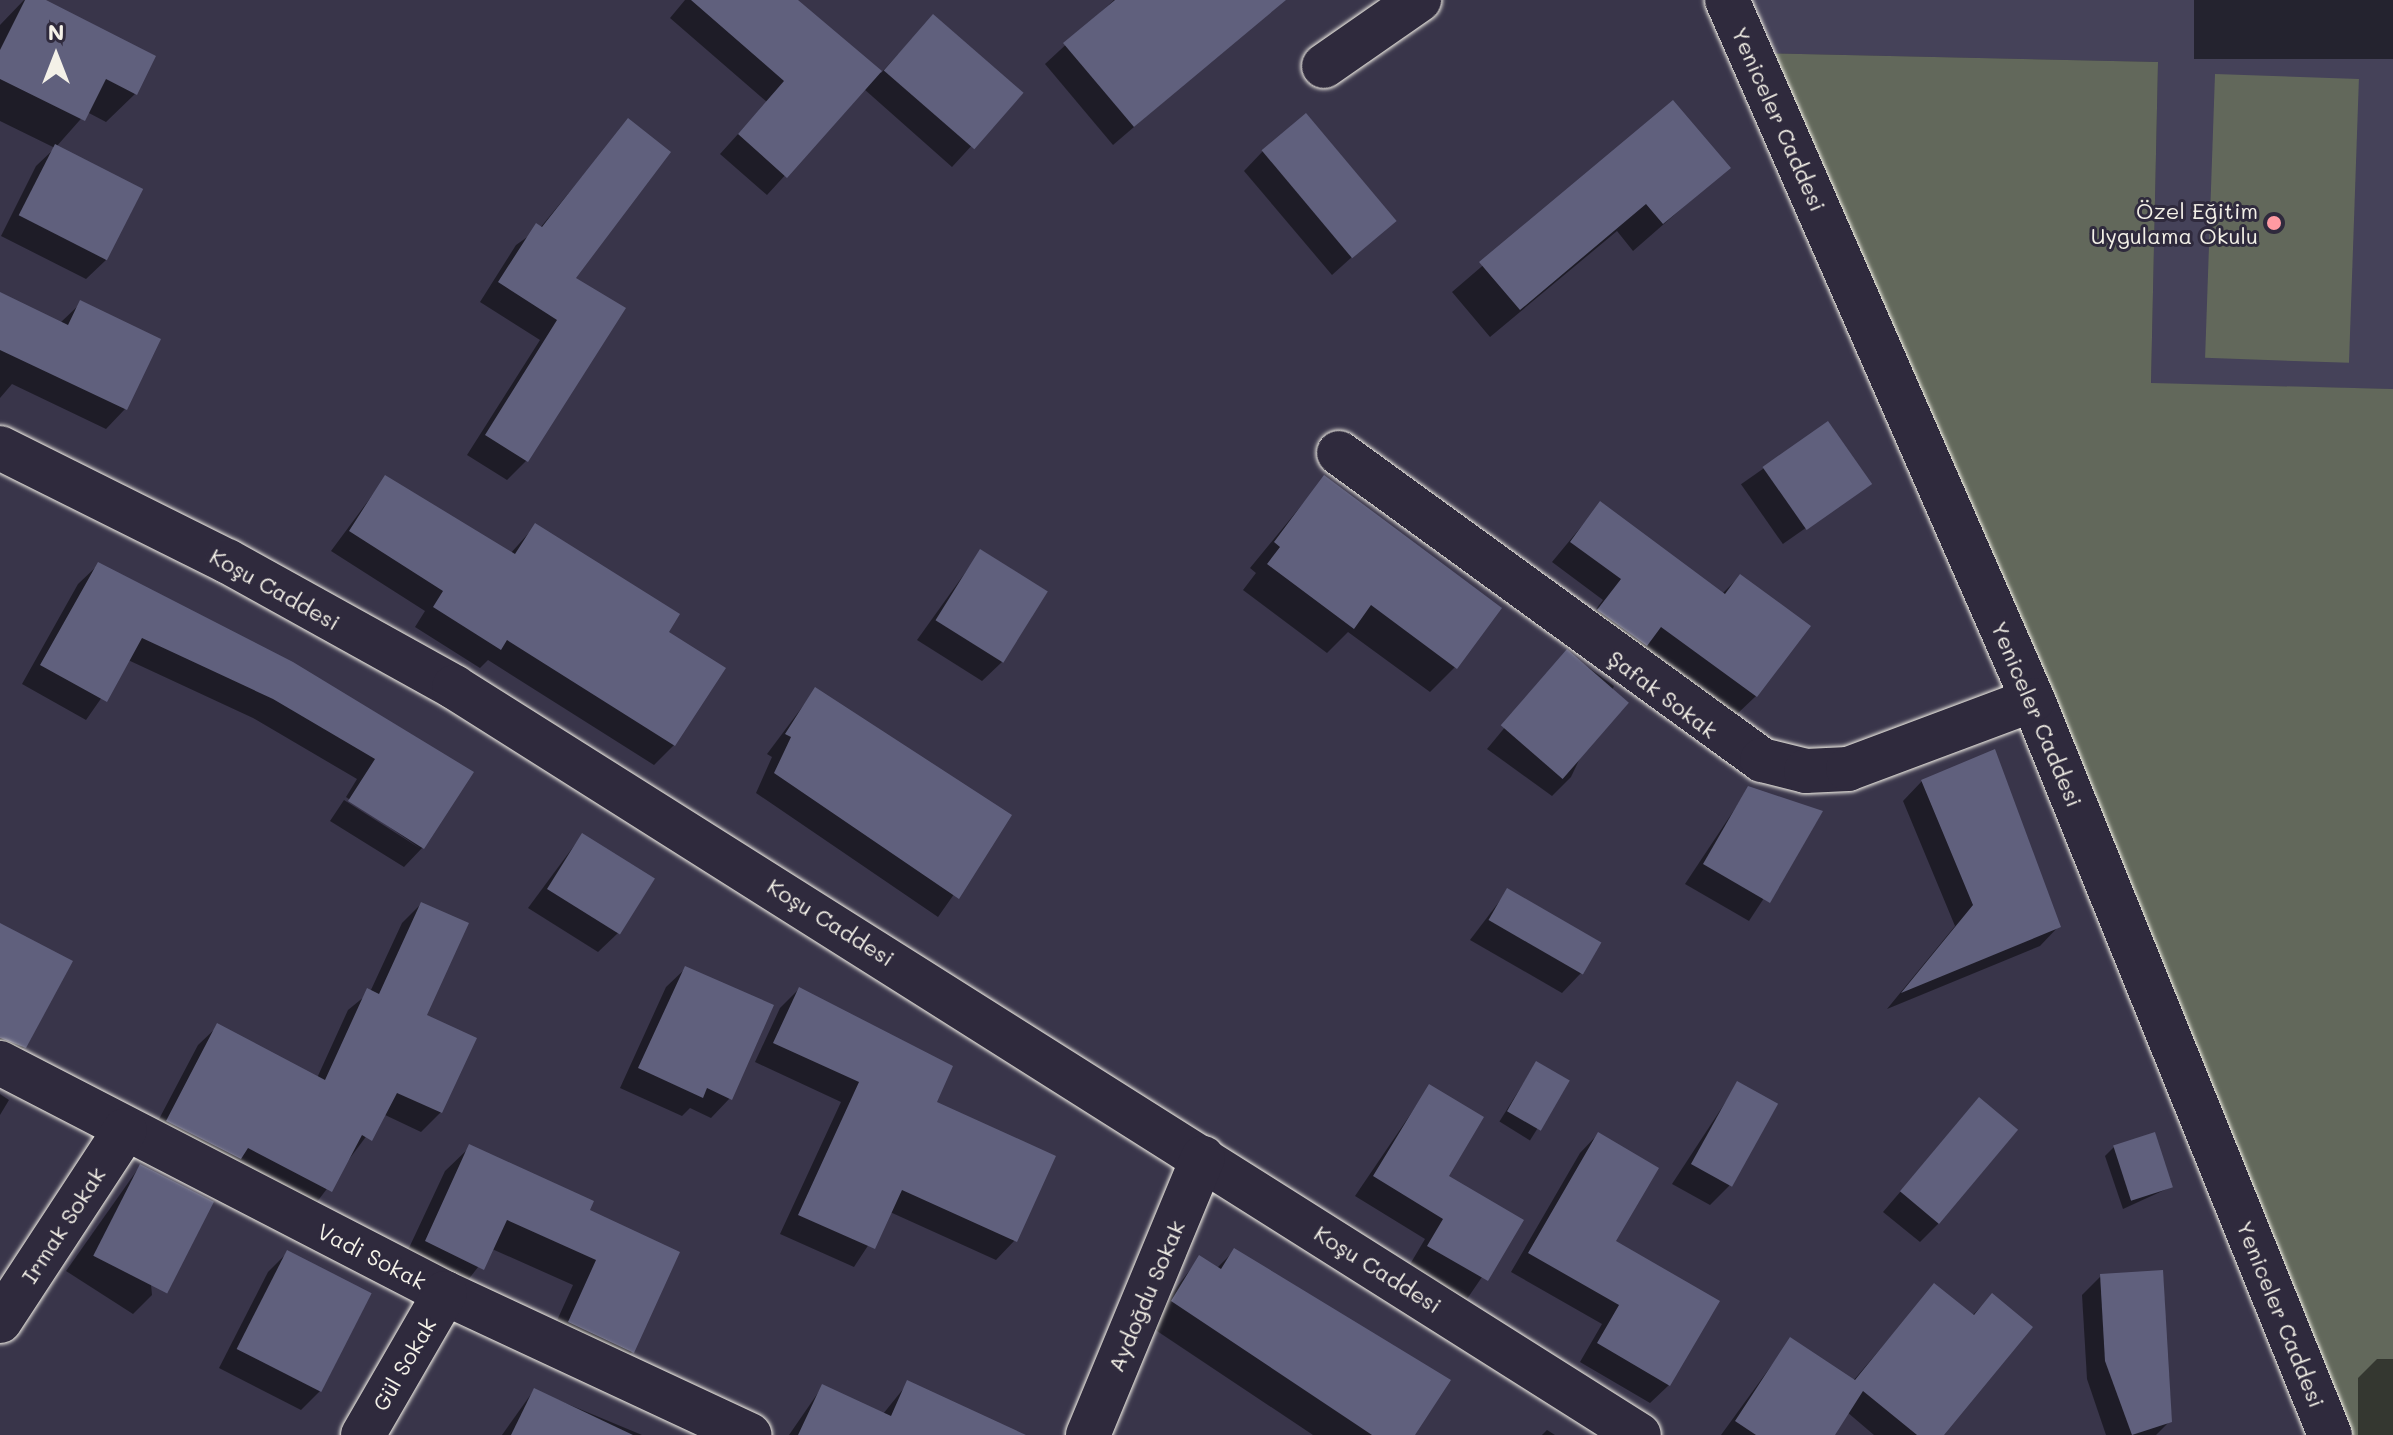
<!DOCTYPE html>
<meta charset="utf-8">
<style>
body{margin:0}
#map{position:relative;width:2393px;height:1435px;overflow:hidden;background:#39354a;font-family:Mali,sans-serif}
div>[style]{position:absolute}
[style*='--x']{left:calc(var(--x)*1px);top:calc(var(--y)*1px);width:calc(var(--w)*1px);rotate:calc(var(--a)*1deg)}
.built>*{inset:0;background:#454259}
.green>*{inset:0;background:#62685b;transform-origin:0 0}
.shadow>*{inset:0;background:#0007;transform-origin:0 0}
.building>*{inset:0;background:#60607d;transform-origin:0 0}
.roads{filter:drop-shadow(0 0 2px #f4f1e8) drop-shadow(0 0 2px #f4f1e8)}
.minor>*{height:44px;margin:-22px;padding:0 22px;transform-origin:22px;border-radius:22px;background:#2f2a3d}
.dots>*{width:22px;height:22px;translate:-50% -50%;box-sizing:border-box;border:4px solid #2f2a3d;border-radius:50%}
span{translate:-50% -50%;white-space:nowrap;text-align:center;line-height:1.15;-webkit-text-stroke:6px #2f2a3d;paint-order:stroke}
.street-label{font-size:22px;color:#f4f1e8}
.poi-label{font-size:22px;color:#f4f1e8}
.right{translate:-100% -50%;text-align:right}
.north{position:absolute;left:16px;top:16px;width:80px;height:80px;-webkit-text-stroke:6px #2f2a3d;paint-order:stroke;rotate:0deg;font-size:22px;font-weight:700;line-height:32px;text-align:center;color:#f4f1e8}
.north::after{content:'';display:block;margin:auto;width:28px;height:36px;background:#f4f1e8;clip-path:polygon(50% 0,100% 100%,50% 72%,0 100%)}
</style>
<div id="map">
<div class="built">
<i style="clip-path:polygon(1727px 0,2393px 0,2393px 389px,2151px 384px,2158px 62px,1750px 53px)"></i>
</div>
<div class="green">
<i style="clip-path:polygon(1750px 53px,2158px 62px,2151px 383px,2393px 389px,2393px 1435px,2330px 1435px)"></i>
<i style="left:2215px;top:74px;width:144px;height:284px;rotate:2deg"></i>
</div>
<div class="shadow">
<i style="clip-path:polygon(24px 0,41px 0,135px 94px,106px 122px,87px 112px,56px 147px,106px 260px,86px 279px,1px 236px,36px 166px,55px 148px,0 121px,0 25px)"></i>
<i style="clip-path:polygon(685px 0,795px 0,881px 73px,933px 16px,1020px 93px,952px 167px,864px 89px,767px 195px,720px 154px,767px 102px,670px 18px)"></i>
<i style="clip-path:polygon(1114px 0,1246px 0,1261px 18px,1113px 145px,1045px 64px)"></i>
<i style="left:2194px;top:0;width:199px;height:59px"></i>
<i style="clip-path:polygon(1673px 102px,1728px 168px,1633px 251px,1617px 231px,1490px 337px,1452px 292px)"></i>
<i style="clip-path:polygon(628px 121px,573px 278px,527px 460px,507px 480px,467px 455px,540px 340px,480px 302px,516px 245px,540px 228px)"></i>
<i style="clip-path:polygon(1263px 151px,1393px 220px,1332px 275px,1244px 171px)"></i>
<i style="clip-path:polygon(0 294px,60px 323px,81px 303px,159px 340px,125px 409px,106px 429px,12px 384px,0 398px)"></i>
<i style="left:1827px;top:424px;width:73px;height:105px;rotate:55deg"></i>
<i style="clip-path:polygon(385px 478px,510px 554px,535px 526px,666px 633px,723px 668px,674px 745px,654px 765px,488px 660px,480px 668px,415px 627px,425px 611px,331px 551px)"></i>
<i style="clip-path:polygon(1324px 478px,1455px 667px,1430px 692px,1348px 632px,1327px 653px,1243px 590px,1256px 573px,1250px 568px)"></i>
<i style="clip-path:polygon(1600px 504px,1722px 594px,1740px 576px,1756px 696px,1736px 715px,1643px 647px,1626px 664px,1580px 630px,1603px 600px,1552px 562px)"></i>
<i style="clip-path:polygon(980px 552px,1002px 662px,982px 681px,917px 640px)"></i>
<i style="clip-path:polygon(98px 565px,471px 772px,423px 847px,404px 867px,330px 821px,344px 800px,421px 849px,346px 797px,357px 779px,253px 718px,128px 660px,86px 720px,22px 684px,78px 584px)"></i>
<i style="clip-path:polygon(1567px 652px,1614px 686px,1571px 777px,1552px 796px,1487px 749px)"></i>
<i style="clip-path:polygon(815px 690px,1009px 816px,938px 917px,756px 793px,772px 757px,767px 754px)"></i>
<i style="clip-path:polygon(1922px 781px,2059px 926px,2040px 946px,1887px 1009px,1955px 926px,1903px 801px)"></i>
<i style="clip-path:polygon(1748px 789px,1820px 813px,1749px 921px,1685px 884px)"></i>
<i style="clip-path:polygon(582px 835px,618px 933px,598px 952px,528px 908px)"></i>
<i style="clip-path:polygon(1508px 890px,1581px 973px,1562px 993px,1470px 940px)"></i>
<i style="clip-path:polygon(421px 904px,424px 1016px,441px 1112px,421px 1132px,383px 1114px,311px 1210px,148px 1140px,198px 1045px,218px 1026px,317px 1078px,348px 1010px,370px 992px,402px 923px)"></i>
<i style="clip-path:polygon(0 925px,24px 1047px,5px 1066px,0 1065px)"></i>
<i style="clip-path:polygon(686px 968px,730px 1098px,711px 1118px,690px 1108px,682px 1116px,620px 1088px,666px 987px)"></i>
<i style="clip-path:polygon(799px 989px,934px 1103px,1015px 1240px,996px 1260px,890px 1212px,854px 1267px,780px 1234px,841px 1102px,755px 1062px,780px 1008px)"></i>
<i style="left:1536px;top:1063px;width:36px;height:69px;rotate:32deg"></i>
<i style="clip-path:polygon(1738px 1083px,1776px 1104px,1729px 1186px,1710px 1205px,1672px 1184px)"></i>
<i style="clip-path:polygon(1429px 1087px,1446px 1177px,1521px 1220px,1467px 1299px,1409px 1266px,1425px 1239px,1355px 1196px)"></i>
<i style="clip-path:polygon(0 1094px,9px 1100px,0 1115px)"></i>
<i style="clip-path:polygon(1979px 1100px,1939px 1223px,1920px 1242px,1883px 1212px)"></i>
<i style="clip-path:polygon(1598px 1134px,1613px 1242px,1669px 1385px,1650px 1403px,1580px 1362px,1602px 1324px,1511px 1272px,1580px 1153px)"></i>
<i style="clip-path:polygon(470px 1147px,588px 1211px,632px 1352px,607px 1376px,545px 1347px,573px 1285px,492px 1249px,458px 1293px,401px 1265px,445px 1171px)"></i>
<i style="clip-path:polygon(2114px 1147px,2171px 1187px,2123px 1209px,2105px 1156px)"></i>
<i style="clip-path:polygon(140px 1166px,152px 1295px,133px 1314px,66px 1271px)"></i>
<i style="clip-path:polygon(1234px 1251px,1412px 1435px,1313px 1435px,1148px 1325px,1199px 1258px,1216px 1269px)"></i>
<i style="clip-path:polygon(287px 1253px,320px 1391px,301px 1410px,219px 1368px,268px 1272px)"></i>
<i style="clip-path:polygon(2101px 1276px,2170px 1421px,2156px 1435px,2106px 1435px,2087px 1379px,2082px 1295px)"></i>
<i style="clip-path:polygon(1934px 1286px,1972px 1316px,1992px 1295px,1941px 1435px,1874px 1435px,1847px 1412px,1832px 1435px,1721px 1435px,1790px 1340px,1853px 1381px)"></i>
<i style="clip-path:polygon(2377px 1359px,2393px 1359px,2393px 1435px,2358px 1435px,2358px 1378px)"></i>
<i style="clip-path:polygon(908px 1383px,952px 1435px,789px 1435px,822px 1387px,883px 1414px)"></i>
<i style="clip-path:polygon(534px 1390px,642px 1435px,502px 1435px)"></i>
<i style="clip-path:polygon(1547px 1430px,1555px 1435px,1542px 1435px)"></i>
</div>
<div class="building">
<i style="clip-path:polygon(25px 0,46px 0,156px 56px,137px 95px,106px 79px,85px 121px,0 79px,0 50px)"></i>
<i style="clip-path:polygon(691px 0,798px 0,882px 71px,787px 178px,738px 134px,784px 81px)"></i>
<i style="clip-path:polygon(1115px 0,1286px 0,1134px 127px,1063px 43px)"></i>
<i style="left:933px;top:14px;width:120px;height:75px;rotate:41deg"></i>
<i style="clip-path:polygon(1673px 100px,1731px 168px,1663px 224px,1646px 204px,1520px 310px,1479px 262px)"></i>
<i style="left:1306px;top:113px;width:141px;height:58px;rotate:50deg"></i>
<i style="clip-path:polygon(628px 118px,671px 152px,576px 278px,626px 308px,528px 462px,485px 435px,557px 320px,498px 282px,536px 223px,542px 227px)"></i>
<i style="left:55px;top:144px;width:99px;height:80px;rotate:27deg"></i>
<i style="clip-path:polygon(0 292px,68px 325px,80px 300px,161px 339px,127px 410px,0 350px)"></i>
<i style="left:1828px;top:421px;width:77px;height:80px;rotate:55deg"></i>
<i style="clip-path:polygon(385px 475px,515px 554px,535px 523px,680px 614px,669px 632px,726px 668px,675px 746px,507px 640px,501px 650px,433px 607px,443px 591px,349px 531px)"></i>
<i style="clip-path:polygon(1324px 475px,1502px 608px,1457px 669px,1371px 605px,1354px 629px,1267px 564px,1280px 547px,1274px 542px)"></i>
<i style="clip-path:polygon(1600px 501px,1725px 594px,1740px 574px,1811px 626px,1757px 697px,1661px 627px,1647px 646px,1597px 610px,1621px 579px,1570px 542px)"></i>
<i style="left:980px;top:549px;width:80px;height:84px;rotate:32deg"></i>
<i style="clip-path:polygon(98px 562px,293px 662px,474px 772px,424px 849px,348px 801px,375px 759px,273px 699px,142px 638px,107px 702px,40px 665px)"></i>
<i style="left:1567px;top:649px;width:82px;height:101px;rotate:41deg"></i>
<i style="clip-path:polygon(815px 687px,1012px 815px,959px 899px,774px 773px,791px 737px,785px 734px)"></i>
<i style="clip-path:polygon(1995px 749px,2061px 927px,1901px 993px,1973px 905px,1921px 780px)"></i>
<i style="clip-path:polygon(1748px 786px,1823px 811px,1770px 903px,1703px 864px)"></i>
<i style="left:582px;top:833px;width:86px;height:66px;rotate:32deg"></i>
<i style="left:1507px;top:888px;width:109px;height:37px;rotate:30deg"></i>
<i style="clip-path:polygon(421px 902px,469px 923px,427px 1015px,477px 1038px,442px 1113px,397px 1093px,372px 1141px,362px 1135px,332px 1192px,248px 1148px,241px 1159px,166px 1121px,217px 1023px,325px 1080px,367px 988px,379px 994px)"></i>
<i style="clip-path:polygon(0 923px,73px 961px,26px 1048px,0 1038px)"></i>
<i style="clip-path:polygon(685px 966px,774px 1005px,732px 1100px,707px 1088px,703px 1098px,638px 1068px)"></i>
<i style="clip-path:polygon(799px 987px,953px 1066px,937px 1102px,1056px 1156px,1017px 1242px,902px 1190px,875px 1249px,798px 1215px,859px 1082px,773px 1043px)"></i>
<i style="left:1536px;top:1061px;width:39px;height:58px;rotate:30deg"></i>
<i style="left:1737px;top:1081px;width:47px;height:95px;rotate:29deg"></i>
<i style="clip-path:polygon(1429px 1084px,1484px 1117px,1449px 1176px,1524px 1220px,1488px 1281px,1427px 1246px,1443px 1219px,1373px 1176px)"></i>
<i style="left:1979px;top:1097px;width:51px;height:123px;rotate:40deg"></i>
<i style="clip-path:polygon(1598px 1132px,1659px 1168px,1616px 1241px,1720px 1301px,1670px 1386px,1597px 1343px,1619px 1305px,1528px 1253px)"></i>
<i style="left:2155px;top:1132px;width:58px;height:44px;rotate:72deg"></i>
<i style="clip-path:polygon(469px 1144px,594px 1201px,590px 1210px,680px 1252px,634px 1353px,568px 1322px,596px 1260px,507px 1220px,484px 1270px,425px 1241px)"></i>
<i style="left:140px;top:1164px;width:83px;height:103px;rotate:27deg"></i>
<i style="clip-path:polygon(1234px 1248px,1451px 1380px,1415px 1435px,1372px 1435px,1171px 1301px,1199px 1255px,1221px 1269px)"></i>
<i style="left:287px;top:1250px;width:95px;height:111px;rotate:27deg"></i>
<i style="clip-path:polygon(2163px 1270px,2172px 1422px,2132px 1435px,2105px 1361px,2100px 1274px)"></i>
<i style="clip-path:polygon(1934px 1283px,1974px 1315px,1992px 1293px,2033px 1327px,1944px 1435px,1917px 1435px,1863px 1391px,1835px 1435px,1756px 1435px,1735px 1421px,1790px 1337px,1855px 1380px)"></i>
<i style="clip-path:polygon(907px 1380px,1026px 1435px,798px 1435px,822px 1384px,891px 1416px)"></i>
<i style="clip-path:polygon(534px 1388px,633px 1435px,511px 1435px)"></i>
</div>
<div class="roads">
<div class="minor">
<i style="--x:1727;--y:0;--w:764;--a:66.39"></i>
<i style="--x:2033;--y:700;--w:793;--a:68"></i>
<i style="--x:1324;--y:66;--w:116;--a:-34.8"></i>
<i style="--x:0;--y:448;--w:254;--a:26.5"></i>
<i style="--x:227;--y:561;--w:260;--a:29"></i>
<i style="--x:454;--y:687;--w:1401;--a:32.26"></i>
<i style="--x:1339;--y:453;--w:523;--a:35.97"></i>
<i style="--x:1762;--y:760;--w:45;--a:14"></i>
<i style="--x:1806;--y:771;--w:42;--a:-2.7"></i>
<i style="--x:1848;--y:769;--w:197;--a:-20.5"></i>
<i style="--x:0;--y:1063;--w:501;--a:27.33"></i>
<i style="--x:445;--y:1293;--w:336;--a:25"></i>
<i style="--x:0;--y:1321;--w:228;--a:-56.8"></i>
<i style="--x:363;--y:1435;--w:164;--a:-60"></i>
<i style="--x:1088;--y:1435;--w:300;--a:-67.5"></i>
</div>
</div>
<div class="dots">
<i style="left:2274px;top:223px;background:#ff9aa2"></i>
</div>
<div class="street-label">
<span style="left:1779px;top:119px;rotate:66deg">Yeniceler Caddesi</span>
<span style="left:275px;top:589px;rotate:29deg">Koşu Caddesi</span>
<span style="left:1663px;top:694px;rotate:37deg">Şafak Sokak</span>
<span style="left:2037px;top:714px;rotate:67deg">Yeniceler Caddesi</span>
<span style="left:831px;top:922px;rotate:32deg">Koşu Caddesi</span>
<span style="left:63px;top:1225px;rotate:-57deg">Irmak Sokak</span>
<span style="left:372px;top:1256px;rotate:27deg">Vadi Sokak</span>
<span style="left:1378px;top:1269px;rotate:32deg">Koşu Caddesi</span>
<span style="left:1146px;top:1296px;rotate:-67deg">Aydoğdu Sokak</span>
<span style="left:2281px;top:1314px;rotate:68deg">Yeniceler Caddesi</span>
<span style="left:404px;top:1364px;rotate:-60deg">Gül Sokak</span>
</div>
<div class="poi-label">
<span class="right" style="left:2258px;top:223px">Özel Eğitim<br>Uygulama Okulu</span>
</div>
<div class="north">N</div>
</div>
